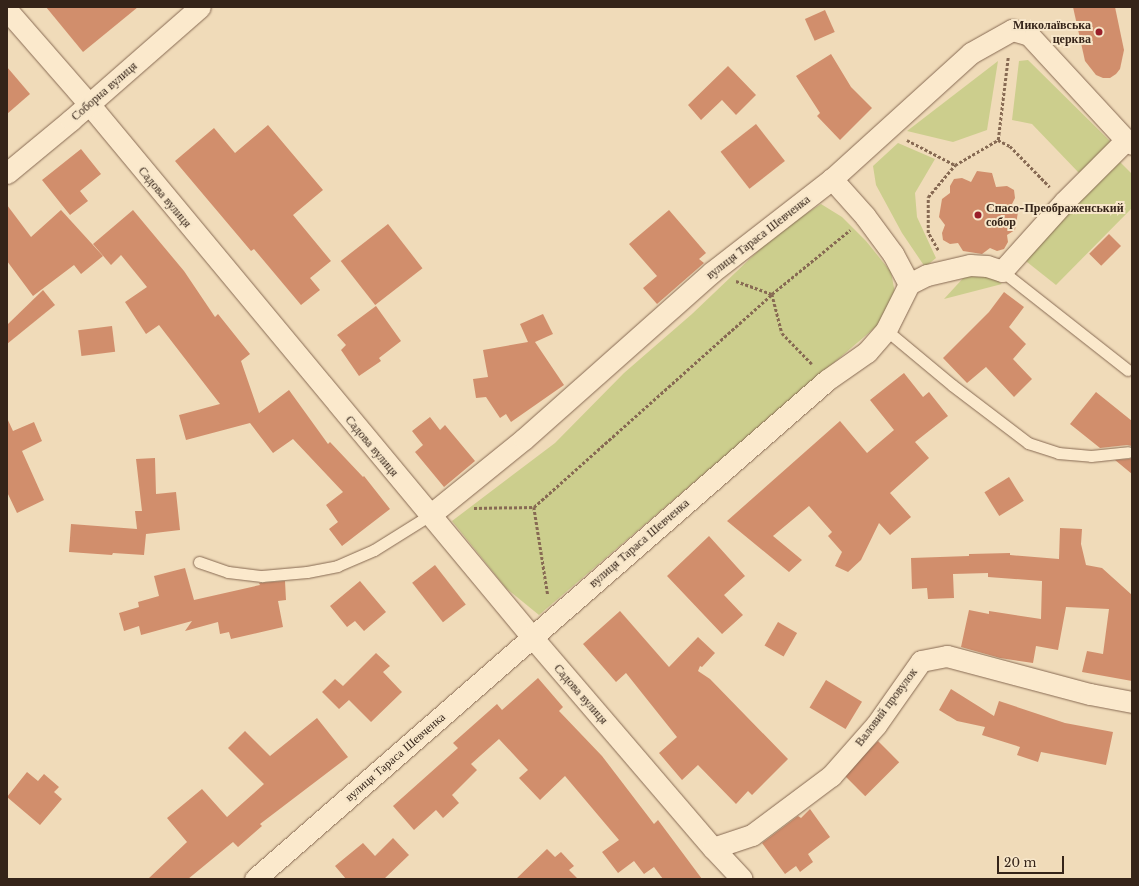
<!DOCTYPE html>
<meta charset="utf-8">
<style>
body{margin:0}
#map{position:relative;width:1139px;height:886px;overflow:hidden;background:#f0dbb9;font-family:"Libre Baskerville",serif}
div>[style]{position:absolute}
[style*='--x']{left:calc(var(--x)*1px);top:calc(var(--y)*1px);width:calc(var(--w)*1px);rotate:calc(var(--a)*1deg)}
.green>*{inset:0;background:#ccce8d}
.building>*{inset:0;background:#d18e6c;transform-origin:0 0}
.path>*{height:2.5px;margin-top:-1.25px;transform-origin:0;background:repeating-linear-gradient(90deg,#876a53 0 3px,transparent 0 5px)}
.roads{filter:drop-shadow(0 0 1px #876a53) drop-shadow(0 0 1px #876a53)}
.lane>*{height:11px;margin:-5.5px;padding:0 5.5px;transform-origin:5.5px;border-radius:5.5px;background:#fbe9cc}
.street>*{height:21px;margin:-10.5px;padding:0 10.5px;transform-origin:10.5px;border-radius:10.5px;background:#fbe9cc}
.dots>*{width:11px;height:11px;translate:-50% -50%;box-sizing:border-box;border:2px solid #f7e6c9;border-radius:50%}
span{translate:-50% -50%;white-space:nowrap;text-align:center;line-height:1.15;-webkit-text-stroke:4px #f7e6c9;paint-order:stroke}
.poi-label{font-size:12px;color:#352419;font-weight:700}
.right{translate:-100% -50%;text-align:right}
.left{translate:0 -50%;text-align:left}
.street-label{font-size:12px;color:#352419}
.frame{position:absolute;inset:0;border:8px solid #352419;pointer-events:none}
.scale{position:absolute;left:997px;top:856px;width:67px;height:18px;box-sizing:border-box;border:2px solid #352419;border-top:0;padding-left:5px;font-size:12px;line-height:14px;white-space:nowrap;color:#352419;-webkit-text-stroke:3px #f7e6c9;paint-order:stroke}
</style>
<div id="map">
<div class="green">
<i style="clip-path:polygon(1028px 60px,1112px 143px,1079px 173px,1032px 124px,1012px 120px,1019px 61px)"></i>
<i style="clip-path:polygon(998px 61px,987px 130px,953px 142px,907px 131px)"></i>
<i style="clip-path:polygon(898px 143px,935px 159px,915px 193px,917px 217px,936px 258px,925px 267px,902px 233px,876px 185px,873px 166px)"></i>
<i style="clip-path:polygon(1120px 162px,1132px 174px,1132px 208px,1056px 285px,1022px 258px)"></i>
<i style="clip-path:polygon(821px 204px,842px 217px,866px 241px,891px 272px,896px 298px,885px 319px,539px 615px,506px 588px,452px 521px,555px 443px,624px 373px,692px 314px,778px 232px)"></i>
<i style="clip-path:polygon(966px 275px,993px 277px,1002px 284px,944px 299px)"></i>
</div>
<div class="building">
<i style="clip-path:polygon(46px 7px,138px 7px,83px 52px)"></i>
<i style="clip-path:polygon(1073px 7px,1115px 7px,1124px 50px,1120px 69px,1116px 74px,1110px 78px,1103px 78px,1096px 75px,1085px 61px)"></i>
<i style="left:825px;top:10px;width:24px;height:22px;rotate:66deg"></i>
<i style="clip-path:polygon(831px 54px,851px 87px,872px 108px,840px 140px,817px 116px,820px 113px,796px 76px)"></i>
<i style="clip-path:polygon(728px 66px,756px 95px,736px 115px,722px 100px,701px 120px,688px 105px)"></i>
<i style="clip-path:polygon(7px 67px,30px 94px,7px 114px)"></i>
<i style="left:756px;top:124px;width:47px;height:45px;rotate:52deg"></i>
<i style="clip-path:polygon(268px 125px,323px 190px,293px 215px,331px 261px,310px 278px,320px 290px,301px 305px,254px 249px,251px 251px,175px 161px,214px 128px,235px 153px)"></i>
<i style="clip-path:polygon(81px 149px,101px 174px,80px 191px,88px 201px,70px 215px,42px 180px)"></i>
<i style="clip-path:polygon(977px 171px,992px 173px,996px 187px,1007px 186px,1014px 190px,1015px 198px,1012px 204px,1018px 212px,1015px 230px,1007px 235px,1008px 242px,1004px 249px,997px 251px,990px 248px,982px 254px,963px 251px,958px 243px,950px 244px,943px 240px,942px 233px,945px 225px,939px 217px,942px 199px,950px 193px,950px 186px,954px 179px,962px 178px,971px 182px)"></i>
<i style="clip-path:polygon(7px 205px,31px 237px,61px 210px,103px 256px,81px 274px,74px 265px,33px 296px,7px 261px)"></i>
<i style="clip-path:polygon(133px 210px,184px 271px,215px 317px,218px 314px,250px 354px,241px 361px,259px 413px,289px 390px,328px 444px,330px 442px,363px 477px,364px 476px,390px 509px,342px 546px,329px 529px,338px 522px,326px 505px,343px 492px,293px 439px,273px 453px,250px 423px,186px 440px,179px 415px,220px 404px,159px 325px,146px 334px,125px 302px,147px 287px,121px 255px,111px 265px,93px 244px)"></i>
<i style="clip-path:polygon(669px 210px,706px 253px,699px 259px,704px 263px,657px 304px,643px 288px,657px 276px,629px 244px)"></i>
<i style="left:388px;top:224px;width:56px;height:60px;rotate:52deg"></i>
<i style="left:1109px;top:234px;width:17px;height:28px;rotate:45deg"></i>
<i style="clip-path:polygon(43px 290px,55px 305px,7px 344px,7px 325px)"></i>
<i style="clip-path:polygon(1004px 292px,1024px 307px,1009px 327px,1026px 344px,1013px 359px,1032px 379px,1014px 397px,986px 367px,967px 383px,943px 358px,989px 312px)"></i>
<i style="clip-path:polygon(376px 306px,401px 341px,379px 358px,381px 361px,359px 376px,341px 350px,346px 345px,337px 335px)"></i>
<i style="clip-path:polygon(543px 314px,553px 334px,535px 342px,564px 385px,511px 422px,506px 414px,500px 418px,486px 397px,476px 398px,473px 379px,488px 377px,483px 350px,528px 342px,520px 324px)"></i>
<i style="left:112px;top:326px;width:26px;height:34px;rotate:83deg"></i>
<i style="clip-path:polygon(904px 373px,923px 397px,929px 392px,948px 416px,915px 442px,929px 458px,890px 493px,911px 517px,890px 535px,879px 523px,861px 560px,848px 572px,835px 566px,842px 552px,828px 536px,832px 532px,809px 506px,773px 536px,802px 560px,789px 572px,727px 521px,840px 421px,867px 453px,894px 430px,870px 400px)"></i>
<i style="clip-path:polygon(1096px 392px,1132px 421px,1132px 446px,1127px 445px,1100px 448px,1070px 424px)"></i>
<i style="clip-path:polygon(430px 417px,440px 430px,445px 425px,475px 461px,444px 487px,415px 452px,423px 445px,412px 431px)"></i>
<i style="clip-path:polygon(7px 418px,13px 431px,34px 422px,42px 441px,22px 451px,44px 500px,17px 513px,7px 492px)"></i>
<i style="clip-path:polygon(155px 458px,156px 494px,176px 492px,180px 530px,146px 534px,144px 555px,113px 553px,112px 555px,69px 552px,71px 524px,137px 529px,135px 511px,142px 511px,136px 459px)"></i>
<i style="clip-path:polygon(1132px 458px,1132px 474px,1115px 460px,1129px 459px)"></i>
<i style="left:1009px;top:477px;width:28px;height:29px;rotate:58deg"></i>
<i style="clip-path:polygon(1060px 528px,1082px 529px,1081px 544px,1086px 565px,1102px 568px,1132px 595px,1132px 681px,1082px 672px,1087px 651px,1103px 654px,1109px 609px,1066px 607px,1058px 650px,1036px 646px,1033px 663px,1000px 658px,961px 647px,969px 610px,989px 614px,989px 611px,1041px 619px,1042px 581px,988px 577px,988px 573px,953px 574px,954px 598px,928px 599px,927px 588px,912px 589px,911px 558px,969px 556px,969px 554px,1010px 553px,1010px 555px,1059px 559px)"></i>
<i style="clip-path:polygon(709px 536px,745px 576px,724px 595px,743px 615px,722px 634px,667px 576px)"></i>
<i style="left:435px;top:565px;width:50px;height:29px;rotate:52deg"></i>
<i style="clip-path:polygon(185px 568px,194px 600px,260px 585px,259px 583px,285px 581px,286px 600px,278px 601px,283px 627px,231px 639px,229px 632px,220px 634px,218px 622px,185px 631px,192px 621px,141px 635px,139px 626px,124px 631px,119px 613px,139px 607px,138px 602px,159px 596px,154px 576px)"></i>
<i style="clip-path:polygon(360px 581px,386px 612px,364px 631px,355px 621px,347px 627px,330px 606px)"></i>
<i style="clip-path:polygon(620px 611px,669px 667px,698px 637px,715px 653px,702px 667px,700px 666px,698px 671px,710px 679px,788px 759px,752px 795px,748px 791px,736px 804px,698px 765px,682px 780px,659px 753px,677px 737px,626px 673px,616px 682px,583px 644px)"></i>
<i style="left:778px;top:622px;width:22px;height:27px;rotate:30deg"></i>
<i style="clip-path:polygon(376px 653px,390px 666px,383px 672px,402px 692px,371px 722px,349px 700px,339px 709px,322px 692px,335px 679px,343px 686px)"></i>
<i style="clip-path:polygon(538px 678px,563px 707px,559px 711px,602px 756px,654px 824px,658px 820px,702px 879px,663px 879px,654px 867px,644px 874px,634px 861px,618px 873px,602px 852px,619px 840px,565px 776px,540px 800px,519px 778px,528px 770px,499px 739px,471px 764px,477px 770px,452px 795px,459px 803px,443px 818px,436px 810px,414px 830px,393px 806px,458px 748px,453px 743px,497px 704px,502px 710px)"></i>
<i style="left:826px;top:680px;width:42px;height:32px;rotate:31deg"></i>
<i style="clip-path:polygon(951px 689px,994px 716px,999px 701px,1065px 723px,1113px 732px,1106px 765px,1041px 752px,1038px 762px,1017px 755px,1020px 747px,982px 735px,985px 727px,957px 721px,939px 710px)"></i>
<i style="clip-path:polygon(317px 718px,348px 757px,260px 824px,262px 826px,238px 847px,233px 842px,188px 879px,148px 879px,187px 842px,167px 818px,202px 789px,227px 817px,264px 784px,228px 748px,245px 731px,270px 756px)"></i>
<i style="left:878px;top:741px;width:30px;height:48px;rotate:45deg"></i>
<i style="clip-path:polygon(27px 772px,38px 781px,44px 774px,59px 787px,54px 792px,62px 799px,40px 825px,7px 797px)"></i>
<i style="clip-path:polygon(810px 809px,830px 837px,808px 854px,813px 862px,800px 872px,796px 866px,785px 874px,762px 843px,798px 816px,801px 818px)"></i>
<i style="clip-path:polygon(393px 838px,409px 855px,384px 879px,346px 879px,335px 866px,363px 843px,375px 856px)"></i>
<i style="clip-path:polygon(547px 849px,555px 857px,561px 852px,574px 866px,569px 870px,578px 879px,516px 879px)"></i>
</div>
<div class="path">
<i style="--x:907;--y:140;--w:54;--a:27.5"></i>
<i style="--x:955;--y:165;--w:50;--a:-30.2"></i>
<i style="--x:998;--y:140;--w:13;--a:27"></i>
<i style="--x:1010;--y:146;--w:57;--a:45.7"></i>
<i style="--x:998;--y:140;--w:84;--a:-83.1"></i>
<i style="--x:938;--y:250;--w:20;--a:-120"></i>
<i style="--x:928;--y:233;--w:36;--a:-90"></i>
<i style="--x:928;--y:197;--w:42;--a:-49.8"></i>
<i style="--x:736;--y:281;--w:38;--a:20"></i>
<i style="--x:772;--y:294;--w:40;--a:75.6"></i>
<i style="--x:782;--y:333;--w:43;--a:45.9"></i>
<i style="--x:534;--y:507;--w:319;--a:-41.8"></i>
<i style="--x:772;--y:294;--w:101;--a:-39.4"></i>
<i style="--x:474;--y:508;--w:60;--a:-1"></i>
<i style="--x:534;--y:507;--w:89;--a:81"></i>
</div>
<div class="roads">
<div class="lane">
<i style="--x:1002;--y:271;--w:160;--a:38.2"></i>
<i style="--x:886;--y:330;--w:86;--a:39.8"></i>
<i style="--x:952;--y:385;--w:96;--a:37.3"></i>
<i style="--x:1028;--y:443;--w:32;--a:18"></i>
<i style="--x:1058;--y:453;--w:33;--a:5"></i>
<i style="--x:1091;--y:456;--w:37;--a:-6"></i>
<i style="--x:199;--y:562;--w:31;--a:19"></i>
<i style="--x:228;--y:572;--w:34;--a:7"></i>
<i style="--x:262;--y:576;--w:45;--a:-5.1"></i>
<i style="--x:307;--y:572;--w:31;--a:-11"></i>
<i style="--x:337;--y:566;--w:40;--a:-23.4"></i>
<i style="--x:374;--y:550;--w:66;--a:-32"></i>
</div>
<div class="street">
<i style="--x:7;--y:10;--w:125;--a:48.9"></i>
<i style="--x:89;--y:104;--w:693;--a:50.27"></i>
<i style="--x:532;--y:637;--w:278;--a:49.4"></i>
<i style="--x:713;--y:848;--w:42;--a:46.9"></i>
<i style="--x:7;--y:173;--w:83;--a:-39.6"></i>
<i style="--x:71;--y:120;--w:171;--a:-41.2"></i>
<i style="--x:909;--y:284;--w:20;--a:-27"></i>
<i style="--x:927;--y:275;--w:44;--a:-13.1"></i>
<i style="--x:970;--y:265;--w:17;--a:3"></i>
<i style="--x:987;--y:266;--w:16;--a:18"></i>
<i style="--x:1002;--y:271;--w:94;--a:-48"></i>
<i style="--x:1065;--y:201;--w:86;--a:-45"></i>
<i style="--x:430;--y:515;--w:121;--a:-39"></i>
<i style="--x:524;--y:439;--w:251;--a:-41.6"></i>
<i style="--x:712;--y:272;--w:152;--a:-37.8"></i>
<i style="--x:832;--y:179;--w:188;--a:-42.2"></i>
<i style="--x:971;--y:53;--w:47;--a:-29.3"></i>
<i style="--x:1012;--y:30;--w:18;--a:16"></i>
<i style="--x:1029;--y:35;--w:143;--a:47.3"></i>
<i style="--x:1126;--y:140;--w:7;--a:34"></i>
<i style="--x:713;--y:848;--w:41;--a:-18.4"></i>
<i style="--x:752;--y:835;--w:99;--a:-36.8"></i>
<i style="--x:831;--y:776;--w:68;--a:-48.6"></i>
<i style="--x:876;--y:725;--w:78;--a:-54.9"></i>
<i style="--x:921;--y:661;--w:26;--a:-11"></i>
<i style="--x:947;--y:656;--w:148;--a:14.9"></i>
<i style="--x:1090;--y:694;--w:43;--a:10.8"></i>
<i style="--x:255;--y:879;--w:759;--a:-41.1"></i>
<i style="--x:827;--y:380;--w:49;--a:-35"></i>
<i style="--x:867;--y:352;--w:29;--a:-49"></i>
<i style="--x:886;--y:330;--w:51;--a:-63.4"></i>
<i style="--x:909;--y:284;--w:34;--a:-118"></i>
<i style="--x:893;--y:254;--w:47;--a:-126.4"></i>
<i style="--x:865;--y:216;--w:50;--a:-131.7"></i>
</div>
</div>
<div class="dots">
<i style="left:1099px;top:32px;background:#991f2a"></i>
<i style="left:978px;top:215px;background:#991f2a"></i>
</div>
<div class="poi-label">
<span class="right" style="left:1091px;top:32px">Миколаївська<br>церква</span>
<span class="left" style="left:986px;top:215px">Спасо-Преображенський<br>собор</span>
</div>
<div class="street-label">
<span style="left:104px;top:91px;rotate:-41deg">Соборна вулиця</span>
<span style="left:165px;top:197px;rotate:50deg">Садова вулиця</span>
<span style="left:758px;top:237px;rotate:-38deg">вулиця Тараса Шевченка</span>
<span style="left:372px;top:446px;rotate:50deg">Садова вулиця</span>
<span style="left:639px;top:543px;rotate:-41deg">вулиця Тараса Шевченка</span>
<span style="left:581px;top:694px;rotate:49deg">Садова вулиця</span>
<span style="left:886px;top:707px;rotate:-53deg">Валовий провулок</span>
<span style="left:395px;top:757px;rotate:-41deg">вулиця Тараса Шевченка</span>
</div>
<div class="frame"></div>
<div class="scale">20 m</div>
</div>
